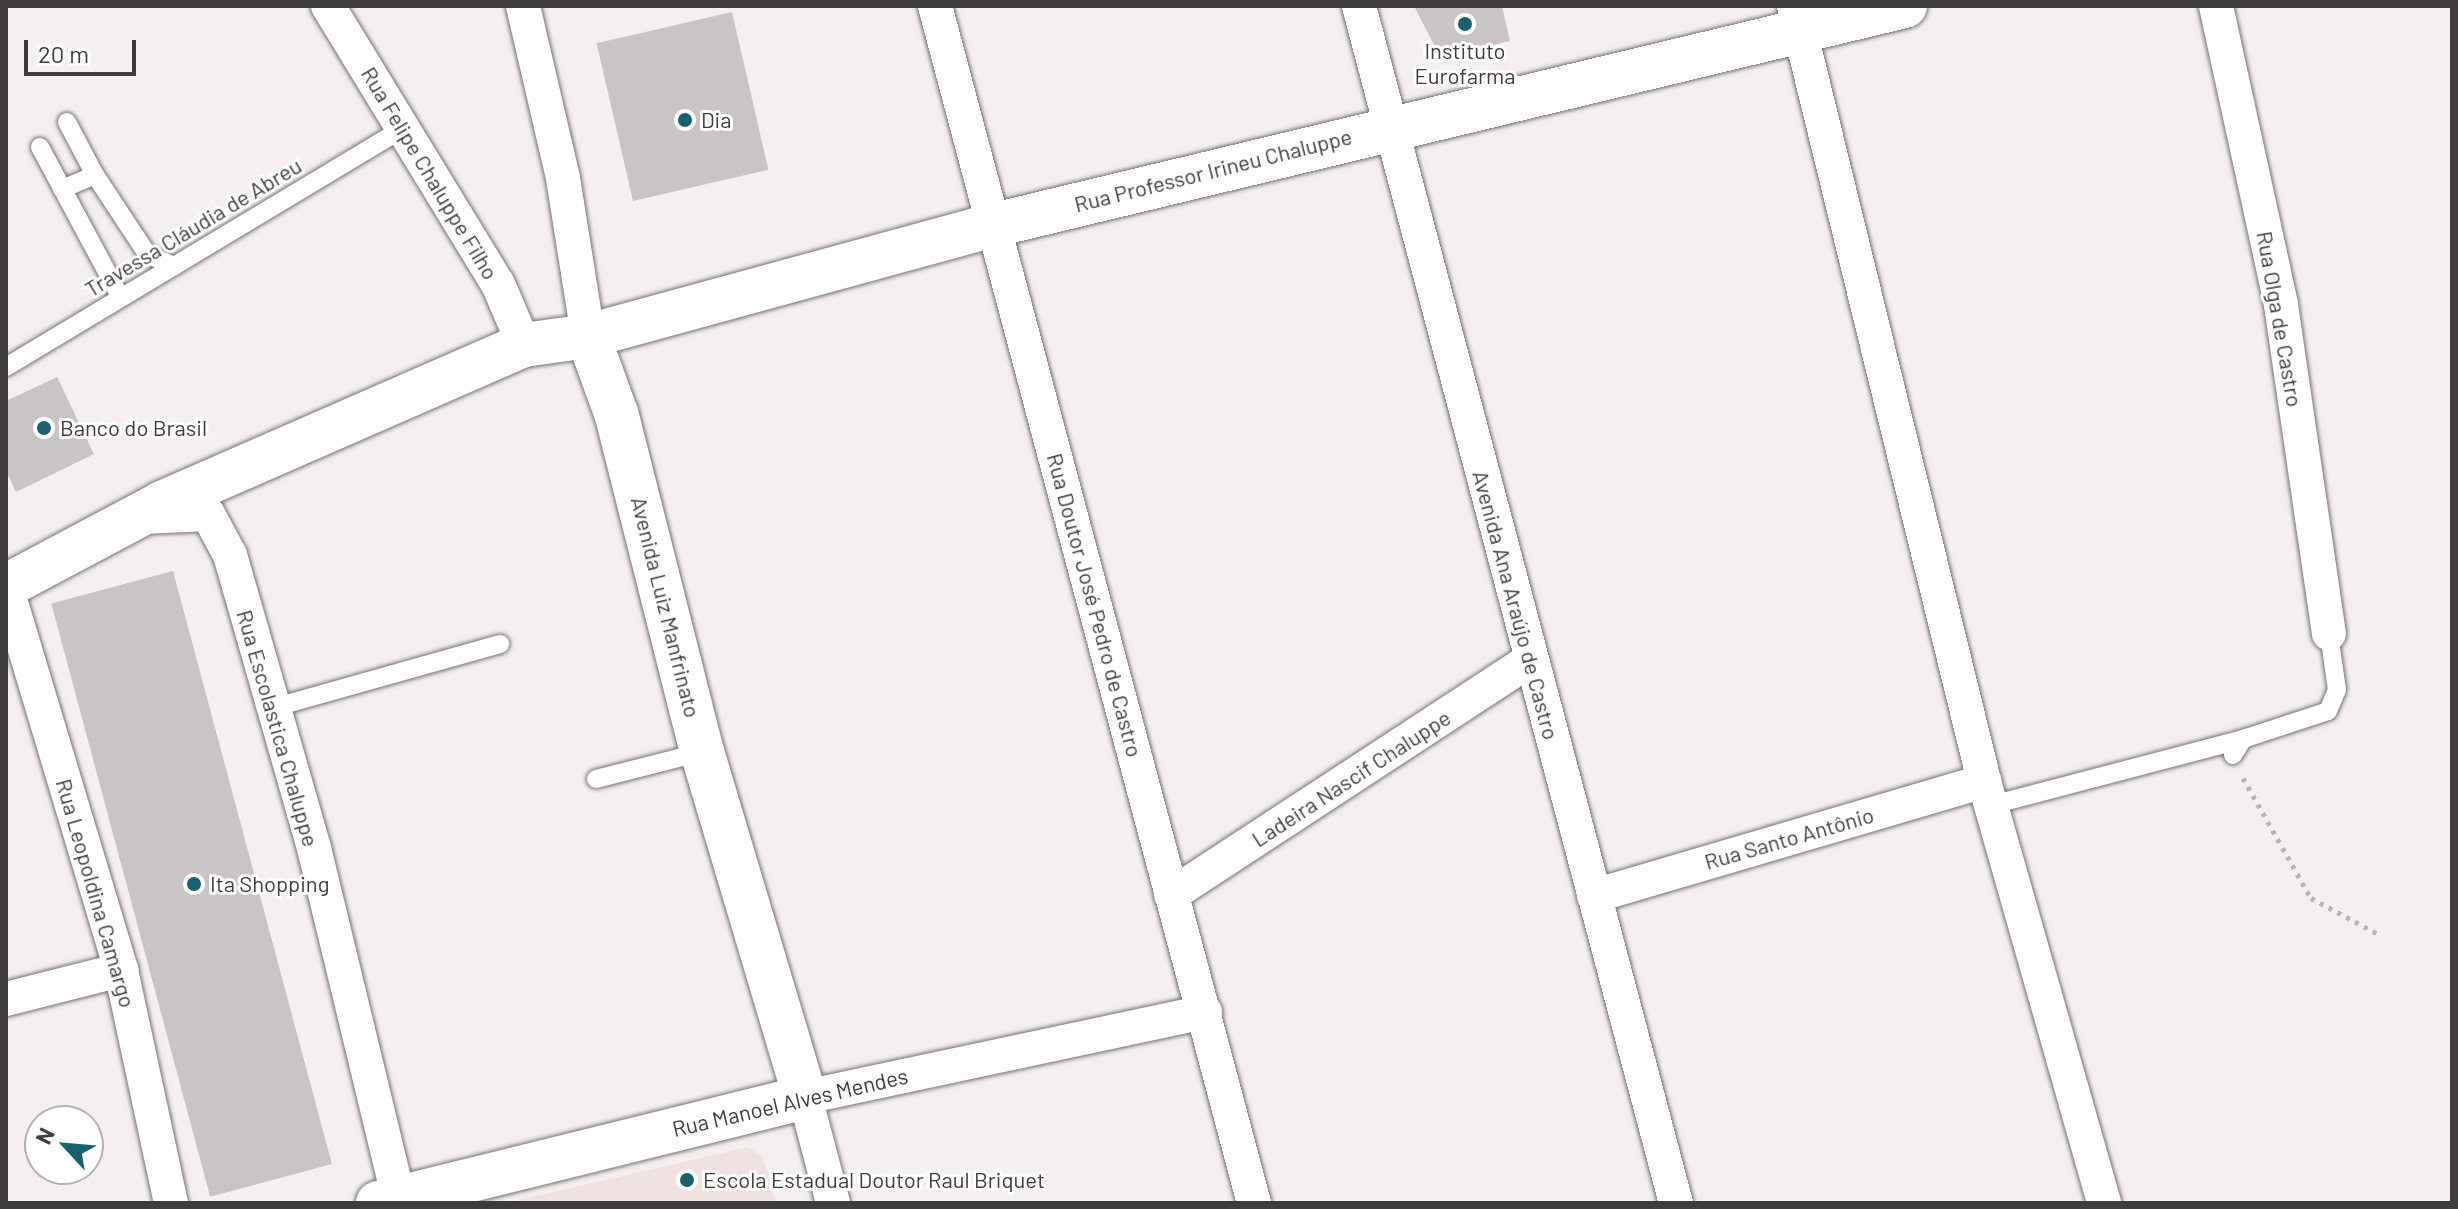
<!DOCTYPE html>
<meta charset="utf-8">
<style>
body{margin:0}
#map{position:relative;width:2458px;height:1209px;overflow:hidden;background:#f5f0ef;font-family:Barlow,sans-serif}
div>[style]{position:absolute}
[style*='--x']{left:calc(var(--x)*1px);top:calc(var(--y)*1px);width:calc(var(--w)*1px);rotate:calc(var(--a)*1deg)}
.built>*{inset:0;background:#efe2e0}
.building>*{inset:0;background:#c8c4c3;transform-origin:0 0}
.path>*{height:5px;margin-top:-2.5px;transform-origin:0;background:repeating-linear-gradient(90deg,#b8b4b3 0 4px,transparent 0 10px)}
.roads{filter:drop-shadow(0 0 2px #757171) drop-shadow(0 0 2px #757171)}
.lane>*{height:18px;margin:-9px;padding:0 9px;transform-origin:9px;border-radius:9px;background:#fff}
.street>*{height:34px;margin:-17px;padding:0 17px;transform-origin:17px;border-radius:17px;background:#fff}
.secondary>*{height:44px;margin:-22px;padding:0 22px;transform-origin:22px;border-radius:22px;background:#fff}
.dots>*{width:22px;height:22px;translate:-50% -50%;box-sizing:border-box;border:4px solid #fff;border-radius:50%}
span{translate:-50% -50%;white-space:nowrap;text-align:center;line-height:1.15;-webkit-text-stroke:6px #fff;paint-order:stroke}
.poi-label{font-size:22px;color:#3e3c3c}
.left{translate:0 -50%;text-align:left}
.street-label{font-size:22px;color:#3e3c3c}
.frame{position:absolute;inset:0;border:8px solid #3e3c3c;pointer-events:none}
.north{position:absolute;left:24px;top:1105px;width:80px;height:80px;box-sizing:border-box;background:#fff;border:2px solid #b2b1b1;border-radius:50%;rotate:296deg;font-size:22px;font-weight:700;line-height:32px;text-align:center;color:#3e3c3c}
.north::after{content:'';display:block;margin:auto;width:28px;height:36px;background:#1a6071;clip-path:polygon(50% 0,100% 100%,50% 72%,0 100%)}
.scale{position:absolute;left:24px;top:40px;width:112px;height:36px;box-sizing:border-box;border:4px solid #3e3c3c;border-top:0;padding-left:10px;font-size:24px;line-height:28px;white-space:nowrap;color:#3e3c3c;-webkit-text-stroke:6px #fff;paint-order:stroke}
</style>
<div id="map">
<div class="built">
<i style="clip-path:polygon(748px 1147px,763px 1157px,776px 1203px,506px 1203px)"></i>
</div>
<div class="building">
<i style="clip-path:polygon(1414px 6px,1502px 6px,1510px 41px,1441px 58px)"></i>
<i style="left:732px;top:12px;width:162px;height:139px;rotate:77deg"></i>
<i style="clip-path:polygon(57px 377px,94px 454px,16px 492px,6px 471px,6px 401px)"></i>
<i style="left:173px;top:571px;width:614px;height:126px;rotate:75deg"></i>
</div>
<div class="path">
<i style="--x:2243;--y:778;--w:138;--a:60.5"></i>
<i style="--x:2311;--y:898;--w:76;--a:28.2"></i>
</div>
<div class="roads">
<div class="lane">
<i style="--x:67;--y:122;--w:60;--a:62.2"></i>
<i style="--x:40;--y:147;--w:171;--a:61.8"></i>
<i style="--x:62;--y:189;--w:36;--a:-23"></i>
<i style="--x:95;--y:175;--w:95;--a:56.6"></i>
<i style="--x:147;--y:254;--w:30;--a:24"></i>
<i style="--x:6;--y:367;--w:464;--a:-31"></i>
<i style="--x:276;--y:707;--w:233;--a:-15.7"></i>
<i style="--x:2233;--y:755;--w:19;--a:-58"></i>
<i style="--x:2243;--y:739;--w:89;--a:-18.2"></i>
<i style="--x:2328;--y:711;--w:23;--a:-67"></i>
<i style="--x:2337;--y:690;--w:57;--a:-98.1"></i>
<i style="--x:596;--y:779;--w:109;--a:-14.3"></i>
<i style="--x:1992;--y:805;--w:260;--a:-14.7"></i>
</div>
<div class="street">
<i style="--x:328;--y:6;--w:326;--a:58.6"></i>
<i style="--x:498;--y:284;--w:66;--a:66.9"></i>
<i style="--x:523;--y:6;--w:177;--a:76.9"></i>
<i style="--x:563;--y:178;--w:160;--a:81"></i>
<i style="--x:935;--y:6;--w:1239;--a:75.08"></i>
<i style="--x:1359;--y:6;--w:1238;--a:75.17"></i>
<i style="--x:1794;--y:6;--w:798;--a:76.22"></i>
<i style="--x:1984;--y:781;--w:439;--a:74.1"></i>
<i style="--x:2216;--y:6;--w:306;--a:77.7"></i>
<i style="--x:2281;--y:305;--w:332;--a:81.7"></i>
<i style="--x:142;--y:517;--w:66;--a:-2.6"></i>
<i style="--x:208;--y:514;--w:47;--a:61.8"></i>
<i style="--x:230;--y:555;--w:305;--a:74"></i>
<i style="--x:314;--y:848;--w:365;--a:76.4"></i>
<i style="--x:6;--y:586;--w:401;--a:73.3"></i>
<i style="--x:121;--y:970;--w:238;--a:77.9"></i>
<i style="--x:1171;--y:895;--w:429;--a:-33.2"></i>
<i style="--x:1594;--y:896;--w:407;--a:-16.4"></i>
<i style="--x:6;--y:999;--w:119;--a:-14.2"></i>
<i style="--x:833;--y:1203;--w:110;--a:-104.8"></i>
<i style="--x:805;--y:1097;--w:409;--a:-12"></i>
</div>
<div class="secondary">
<i style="--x:6;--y:586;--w:177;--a:-28"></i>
<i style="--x:162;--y:503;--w:395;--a:-23.6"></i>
<i style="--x:524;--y:345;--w:65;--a:-8"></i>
<i style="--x:588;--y:336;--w:421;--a:-15.3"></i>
<i style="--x:994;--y:225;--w:937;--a:-13.52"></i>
<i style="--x:378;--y:1203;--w:440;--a:-13.9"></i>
<i style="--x:805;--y:1097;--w:360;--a:-106.6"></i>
<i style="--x:702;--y:752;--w:350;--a:-104.2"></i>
<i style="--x:616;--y:413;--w:82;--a:-110"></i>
</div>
</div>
<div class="dots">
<i style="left:1465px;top:24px;background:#1a6071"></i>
<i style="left:685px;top:120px;background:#1a6071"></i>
<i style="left:44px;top:428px;background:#1a6071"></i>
<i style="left:194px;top:884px;background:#1a6071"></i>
<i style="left:687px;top:1180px;background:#1a6071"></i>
</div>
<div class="poi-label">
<span style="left:1465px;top:63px">Instituto<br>Eurofarma</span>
<span class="left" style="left:701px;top:120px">Dia</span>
<span class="left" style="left:60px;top:428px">Banco do Brasil</span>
<span class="left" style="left:210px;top:884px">Ita Shopping</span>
<span class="left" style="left:703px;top:1180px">Escola Estadual Doutor Raul Briquet</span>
</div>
<div class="street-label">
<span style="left:1213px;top:170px;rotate:-14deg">Rua Professor Irineu Chaluppe</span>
<span style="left:430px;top:173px;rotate:59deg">Rua Felipe Chaluppe Filho</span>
<span style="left:193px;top:227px;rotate:-31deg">Travessa Cláudia de Abreu</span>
<span style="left:2280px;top:319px;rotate:80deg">Rua Olga de Castro</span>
<span style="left:1095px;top:605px;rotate:75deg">Rua Doutor José Pedro de Castro</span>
<span style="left:1516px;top:605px;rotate:75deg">Avenida Ana Araújo de Castro</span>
<span style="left:666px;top:607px;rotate:76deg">Avenida Luiz Manfrinato</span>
<span style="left:278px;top:728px;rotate:74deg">Rua Escolastica Chaluppe</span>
<span style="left:1351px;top:778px;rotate:-33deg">Ladeira Nascif Chaluppe</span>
<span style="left:1789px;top:838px;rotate:-16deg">Rua Santo Antônio</span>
<span style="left:96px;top:893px;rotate:74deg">Rua Leopoldina Camargo</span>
<span style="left:790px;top:1102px;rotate:-13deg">Rua Manoel Alves Mendes</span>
</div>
<div class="frame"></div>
<div class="north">N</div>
<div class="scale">20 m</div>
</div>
